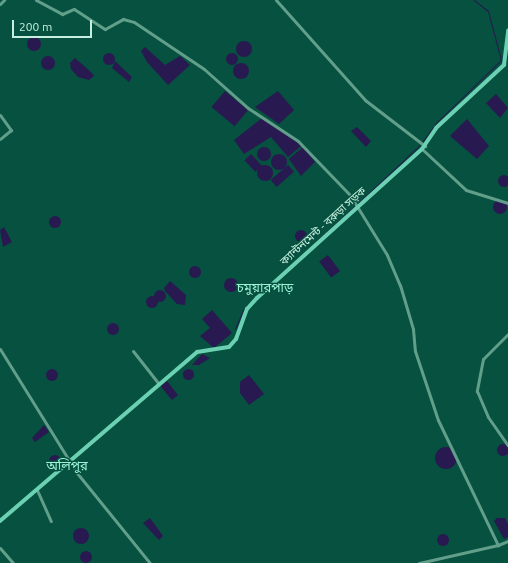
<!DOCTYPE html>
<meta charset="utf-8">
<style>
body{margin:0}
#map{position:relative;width:508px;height:563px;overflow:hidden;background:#06513f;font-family:Ubuntu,"Noto Sans Bengali",sans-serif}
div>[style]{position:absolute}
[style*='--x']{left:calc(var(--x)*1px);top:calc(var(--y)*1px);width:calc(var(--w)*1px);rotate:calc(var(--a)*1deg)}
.water>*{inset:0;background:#281951;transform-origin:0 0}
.round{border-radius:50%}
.stream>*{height:1px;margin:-0.5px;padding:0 0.5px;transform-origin:0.5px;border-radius:0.5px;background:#281951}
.street>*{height:3px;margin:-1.5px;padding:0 1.5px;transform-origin:1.5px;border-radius:1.5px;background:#629f8b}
.secondary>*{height:4px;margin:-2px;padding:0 2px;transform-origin:2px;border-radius:2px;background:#6bd1b2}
span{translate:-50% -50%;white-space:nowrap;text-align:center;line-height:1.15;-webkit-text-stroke:3px #06513f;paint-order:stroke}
.street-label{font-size:11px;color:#c7efe0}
.quarter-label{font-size:13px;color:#9df2d6}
.scale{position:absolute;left:12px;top:20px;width:80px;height:18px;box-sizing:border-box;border:2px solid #c7efe0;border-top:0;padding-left:5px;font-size:12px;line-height:14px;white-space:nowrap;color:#c7efe0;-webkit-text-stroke:3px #06513f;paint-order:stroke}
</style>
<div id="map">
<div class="water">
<i class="round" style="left:27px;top:37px;width:14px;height:14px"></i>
<i class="round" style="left:236px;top:41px;width:16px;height:16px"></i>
<i style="clip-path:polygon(145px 47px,165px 65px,180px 56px,190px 65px,168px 85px,147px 62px,141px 51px)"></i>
<i class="round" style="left:226px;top:53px;width:12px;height:12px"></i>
<i class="round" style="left:103px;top:53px;width:12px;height:12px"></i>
<i class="round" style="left:41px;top:56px;width:14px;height:14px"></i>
<i style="clip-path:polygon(75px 58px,92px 73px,94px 76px,89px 80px,78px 77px,71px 69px,70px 63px)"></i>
<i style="clip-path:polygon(115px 61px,132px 77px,129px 82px,112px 68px)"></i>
<i class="round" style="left:233px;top:63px;width:16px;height:16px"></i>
<i style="left:225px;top:91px;width:30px;height:21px;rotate:40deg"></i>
<i style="clip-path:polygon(278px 91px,294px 110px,279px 124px,255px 107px)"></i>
<i style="clip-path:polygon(496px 94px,508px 108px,500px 118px,486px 103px)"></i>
<i style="clip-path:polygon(262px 118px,298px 142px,301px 146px,288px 157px,271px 137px,244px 154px,234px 140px)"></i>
<i style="clip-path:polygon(467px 119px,489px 146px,477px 159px,450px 136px)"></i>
<i style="clip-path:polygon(357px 127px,371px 141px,366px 147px,351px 131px)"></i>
<i style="clip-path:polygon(303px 147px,315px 162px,301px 176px,289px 159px)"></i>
<i class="round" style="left:257px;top:147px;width:14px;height:14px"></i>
<i style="left:251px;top:154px;width:16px;height:9px;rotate:47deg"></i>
<i class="round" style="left:271px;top:154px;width:16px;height:16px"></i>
<i class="round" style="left:257px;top:165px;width:16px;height:16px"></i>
<i style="left:288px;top:165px;width:9px;height:23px;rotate:49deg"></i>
<i class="round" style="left:498px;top:175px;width:12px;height:12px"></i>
<i class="round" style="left:493px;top:200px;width:14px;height:14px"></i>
<i class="round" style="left:49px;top:216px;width:12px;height:12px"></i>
<i style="clip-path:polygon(4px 227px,12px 242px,3px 247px,0 230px)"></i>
<i class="round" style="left:295px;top:230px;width:12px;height:12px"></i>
<i style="left:328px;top:255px;width:20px;height:11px;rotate:53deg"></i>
<i class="round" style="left:189px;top:266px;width:12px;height:12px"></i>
<i class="round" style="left:224px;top:278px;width:14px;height:14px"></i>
<i style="clip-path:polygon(170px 281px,186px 295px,185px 305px,177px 304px,165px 291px,164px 288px)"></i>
<i class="round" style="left:154px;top:290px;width:12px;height:12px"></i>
<i class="round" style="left:146px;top:296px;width:12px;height:12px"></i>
<i style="clip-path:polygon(212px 310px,232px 333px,214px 348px,200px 336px,210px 328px,202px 319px)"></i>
<i class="round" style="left:107px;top:323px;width:12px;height:12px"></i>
<i style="clip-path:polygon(202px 354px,210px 358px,199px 365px,192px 365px)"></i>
<i class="round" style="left:182.5px;top:368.5px;width:11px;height:11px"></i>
<i class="round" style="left:46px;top:369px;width:12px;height:12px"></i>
<i style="clip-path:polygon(249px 375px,264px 394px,249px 405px,240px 393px,240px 382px)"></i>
<i style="left:167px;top:381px;width:18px;height:8px;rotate:52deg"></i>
<i style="clip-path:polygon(44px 425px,49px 432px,35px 442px,32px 438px)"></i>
<i class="round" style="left:497px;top:444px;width:12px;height:12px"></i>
<i class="round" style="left:435px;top:447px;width:22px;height:22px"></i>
<i class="round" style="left:49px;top:455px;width:12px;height:12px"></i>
<i style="clip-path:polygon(150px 518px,163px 536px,159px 540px,143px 523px)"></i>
<i style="clip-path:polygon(497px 518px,505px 518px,508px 524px,508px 537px,504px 539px,494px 521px)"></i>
<i class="round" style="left:73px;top:528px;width:16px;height:16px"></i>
<i class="round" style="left:437px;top:534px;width:12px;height:12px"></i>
<i class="round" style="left:80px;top:551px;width:12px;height:12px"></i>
</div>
<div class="stream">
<i style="--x:422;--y:142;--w:25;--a:-53"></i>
<i style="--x:437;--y:122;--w:89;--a:-44.1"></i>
<i style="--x:501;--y:60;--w:51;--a:-104.9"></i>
<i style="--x:488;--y:11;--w:18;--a:-142"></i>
<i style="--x:357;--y:204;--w:86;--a:-43.1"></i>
<i style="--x:266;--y:288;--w:121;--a:-42.7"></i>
<i style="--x:235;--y:329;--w:21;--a:-67"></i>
<i style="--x:243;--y:310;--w:17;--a:-45"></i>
</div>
<div class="street">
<i style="--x:36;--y:0;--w:30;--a:28"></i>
<i style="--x:62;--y:14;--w:13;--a:-23"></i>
<i style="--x:74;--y:9;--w:37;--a:33"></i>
<i style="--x:105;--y:29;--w:21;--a:-29"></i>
<i style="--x:123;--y:19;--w:11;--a:15"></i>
<i style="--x:134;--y:22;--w:84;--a:33.9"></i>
<i style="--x:204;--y:69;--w:59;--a:41.6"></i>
<i style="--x:248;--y:108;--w:60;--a:33.4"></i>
<i style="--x:298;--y:141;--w:75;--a:46.1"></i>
<i style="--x:350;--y:195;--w:70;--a:58.3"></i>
<i style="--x:387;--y:255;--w:33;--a:67"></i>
<i style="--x:400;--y:285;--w:46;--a:73.5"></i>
<i style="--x:413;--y:329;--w:22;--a:85"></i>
<i style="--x:415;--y:351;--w:73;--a:71.6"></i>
<i style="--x:438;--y:420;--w:139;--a:64.4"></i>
<i style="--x:498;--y:545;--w:11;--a:-22"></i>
<i style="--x:276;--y:0;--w:134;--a:48.3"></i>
<i style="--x:365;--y:100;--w:76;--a:37.5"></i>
<i style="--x:0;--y:4;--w:6;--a:-45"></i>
<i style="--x:0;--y:115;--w:19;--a:54"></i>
<i style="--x:11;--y:130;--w:14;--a:141"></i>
<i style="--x:422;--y:149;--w:60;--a:43"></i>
<i style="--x:466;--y:190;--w:44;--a:17.2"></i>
<i style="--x:508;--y:334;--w:35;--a:135"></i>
<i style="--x:483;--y:359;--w:33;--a:101"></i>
<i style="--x:477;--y:391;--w:28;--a:67"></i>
<i style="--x:488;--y:417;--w:35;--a:55"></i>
<i style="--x:0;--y:349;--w:146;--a:58.2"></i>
<i style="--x:77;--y:473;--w:116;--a:51"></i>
<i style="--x:133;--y:351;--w:42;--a:51.8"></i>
<i style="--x:37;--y:490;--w:34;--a:66"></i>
<i style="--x:0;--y:548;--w:20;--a:49"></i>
<i style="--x:419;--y:563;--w:81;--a:-12.8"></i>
</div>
<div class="secondary">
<i style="--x:0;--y:521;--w:260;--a:-40.6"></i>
<i style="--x:197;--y:352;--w:32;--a:-9"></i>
<i style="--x:229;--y:347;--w:11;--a:-49"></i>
<i style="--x:236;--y:339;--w:32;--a:-70"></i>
<i style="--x:247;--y:309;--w:15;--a:-48"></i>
<i style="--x:257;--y:298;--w:222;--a:-42.1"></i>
<i style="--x:422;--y:149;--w:25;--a:-56"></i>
<i style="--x:436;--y:128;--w:93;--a:-42.8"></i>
<i style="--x:504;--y:65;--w:35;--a:-83"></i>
</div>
<div class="street-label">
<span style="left:323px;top:226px;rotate:-42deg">ক্যান্টনমেন্ট - বরুড়া সড়ক</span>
</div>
<div class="quarter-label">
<span style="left:265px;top:287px">চমুয়ারপাড়</span>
<span style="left:67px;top:465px">অলিপুর</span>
</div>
<div class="scale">200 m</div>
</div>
